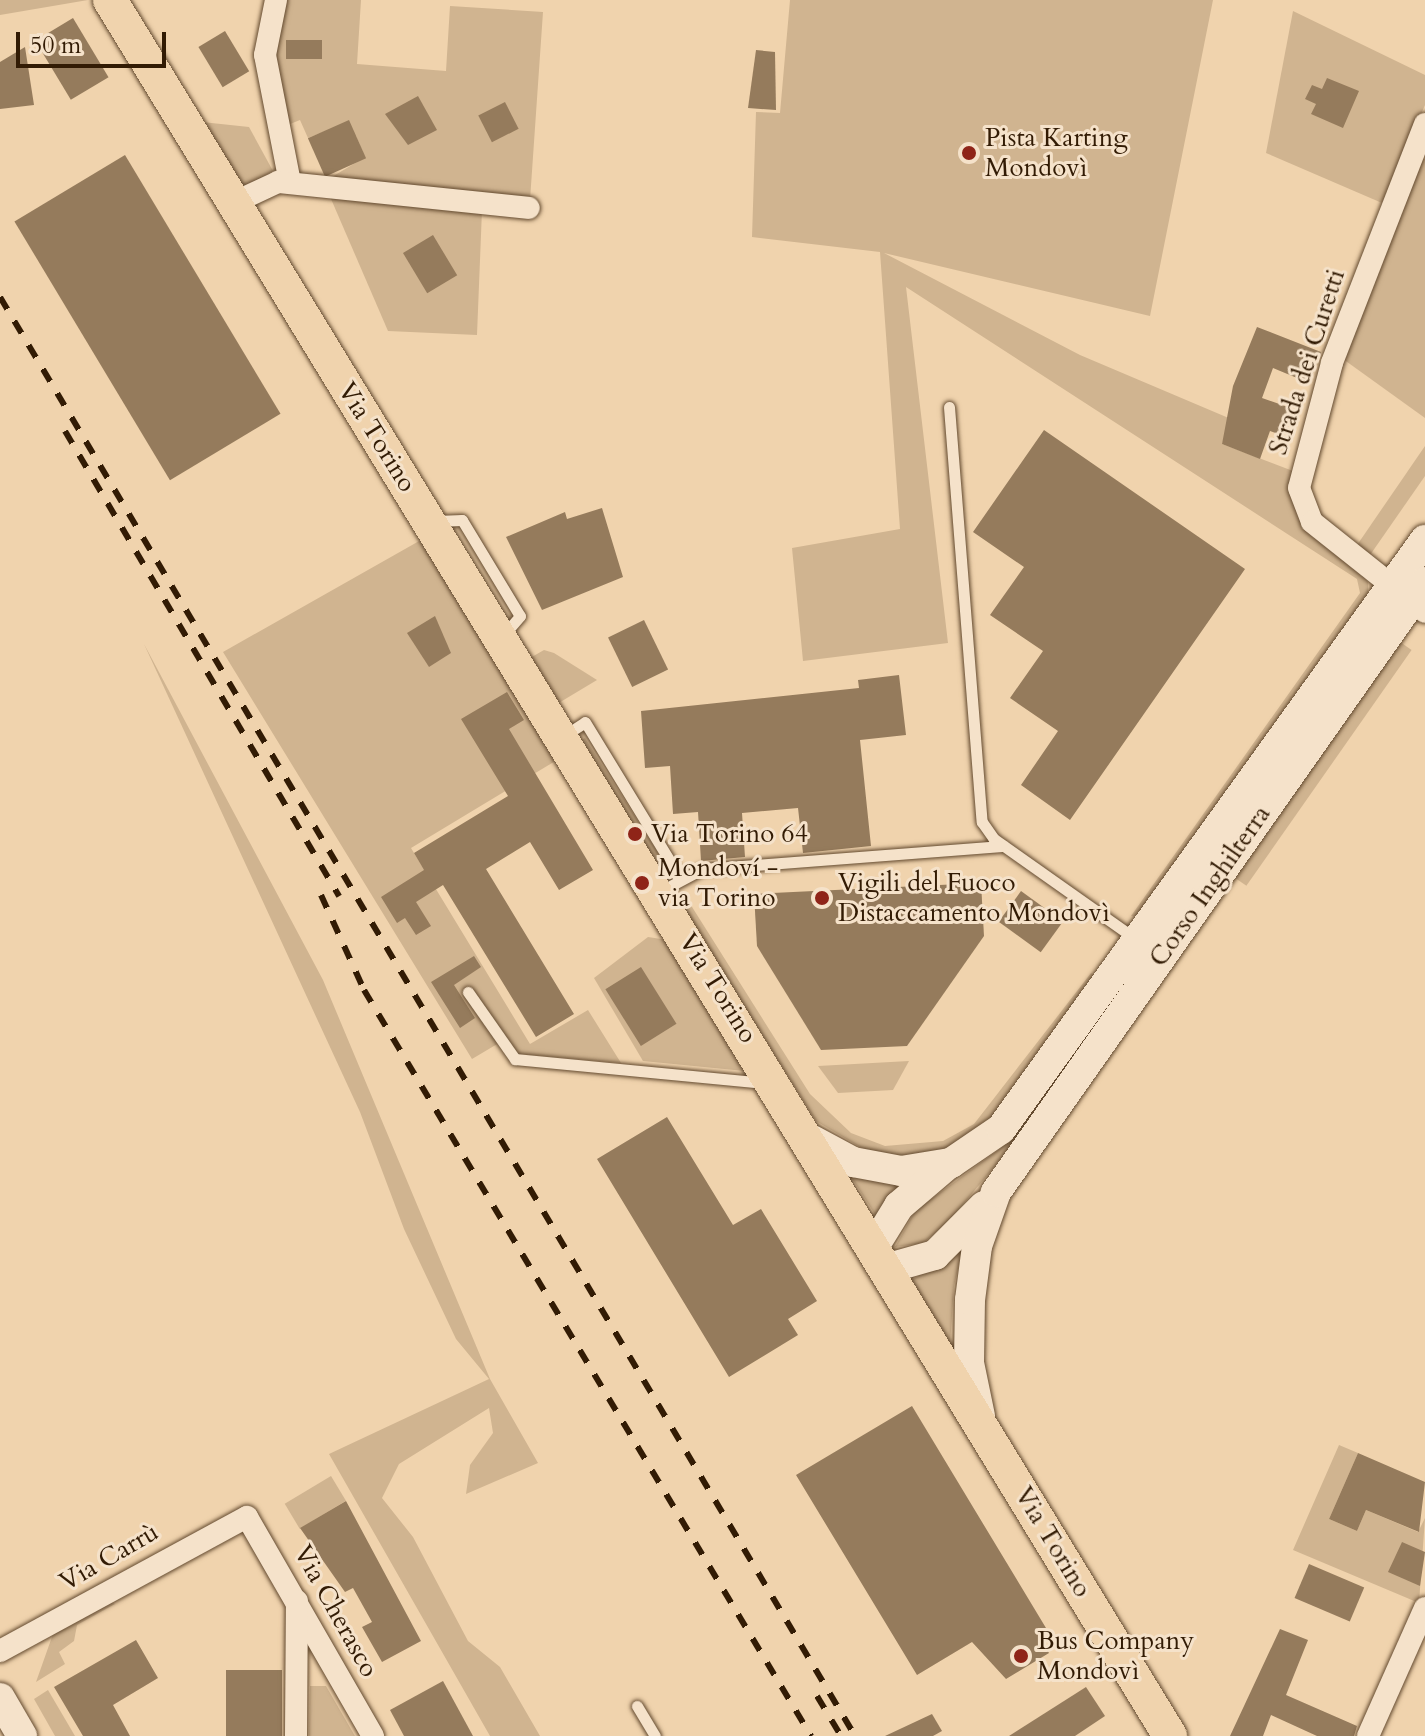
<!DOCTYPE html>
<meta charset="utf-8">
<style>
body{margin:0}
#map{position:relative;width:1425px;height:1736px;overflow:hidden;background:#f0d3ad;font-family:Cardo,serif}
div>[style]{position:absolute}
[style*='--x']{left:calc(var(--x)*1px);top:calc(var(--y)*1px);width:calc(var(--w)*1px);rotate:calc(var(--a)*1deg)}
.green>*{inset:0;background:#d0b490;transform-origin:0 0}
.building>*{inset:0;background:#957b5c;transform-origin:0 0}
.roads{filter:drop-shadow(0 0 2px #62492e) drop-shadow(0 0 2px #62492e)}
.lane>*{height:11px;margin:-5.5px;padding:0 5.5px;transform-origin:5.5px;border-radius:5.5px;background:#f5e2ca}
.street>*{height:22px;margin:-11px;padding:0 11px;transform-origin:11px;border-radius:11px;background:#f5e2ca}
.secondary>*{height:30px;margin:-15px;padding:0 15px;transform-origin:15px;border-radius:15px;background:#f5e2ca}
.primary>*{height:34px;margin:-17px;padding:0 17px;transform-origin:17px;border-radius:17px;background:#f0d3ad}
.rail>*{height:6px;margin-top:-3px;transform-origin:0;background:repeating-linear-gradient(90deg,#321b04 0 14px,transparent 0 28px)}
.dots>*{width:22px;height:22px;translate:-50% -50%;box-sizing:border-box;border:4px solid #f5e2ca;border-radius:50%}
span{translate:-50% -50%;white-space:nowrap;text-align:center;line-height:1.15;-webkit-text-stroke:6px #f5e2ca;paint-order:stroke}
.poi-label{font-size:26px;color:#321b04}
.left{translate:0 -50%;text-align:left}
.street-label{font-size:26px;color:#321b04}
.scale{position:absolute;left:16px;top:32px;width:150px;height:36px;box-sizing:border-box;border:4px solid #321b04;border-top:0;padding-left:10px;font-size:24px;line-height:28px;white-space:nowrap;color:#321b04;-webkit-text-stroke:6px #f5e2ca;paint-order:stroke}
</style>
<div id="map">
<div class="green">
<i style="clip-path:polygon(0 0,88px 0,0 15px)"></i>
<i style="clip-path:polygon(283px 0,361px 0,357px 64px,446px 71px,450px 6px,543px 12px,530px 200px,327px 180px,365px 157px,356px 136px,328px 130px,308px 138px,300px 120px,285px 126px,271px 66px)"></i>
<i style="clip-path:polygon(790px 0,1213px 0,1150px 316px,884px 253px,1080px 355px,1231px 419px,1222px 444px,1293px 471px,1292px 489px,1368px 582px,1368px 595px,1138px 917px,1131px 916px,1360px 593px,1357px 579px,906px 287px,948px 643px,803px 661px,792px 548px,900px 529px,880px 252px,752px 237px,756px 112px,780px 113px)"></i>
<i style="clip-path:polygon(1293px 11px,1425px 75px,1425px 105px,1382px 203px,1266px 153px)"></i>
<i style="clip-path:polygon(202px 122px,249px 127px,273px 171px,242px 189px)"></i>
<i style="clip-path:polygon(1420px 156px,1425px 159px,1425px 418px,1343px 359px)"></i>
<i style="clip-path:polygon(328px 192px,482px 210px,477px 335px,388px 331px)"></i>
<i style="clip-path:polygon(1425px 446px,1425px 476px,1368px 558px,1355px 548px)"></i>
<i style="clip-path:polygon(428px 536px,562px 757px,411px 848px,530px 1044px,588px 1010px,621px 1063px,520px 1054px,504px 1040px,472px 1059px,223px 652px)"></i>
<i style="left:1396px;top:639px;width:19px;height:288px;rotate:35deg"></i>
<i style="clip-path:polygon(144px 644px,323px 980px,490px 1379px,538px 1463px,466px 1494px,470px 1465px,493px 1433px,489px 1408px,399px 1464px,382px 1498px,413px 1537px,468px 1641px,500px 1667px,540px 1736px,490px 1736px,329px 1454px,489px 1379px,456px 1339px,404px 1229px,360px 1112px)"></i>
<i style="clip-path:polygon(544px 650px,554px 653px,597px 680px,557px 704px,530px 658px)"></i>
<i style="clip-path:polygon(585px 738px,669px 870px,662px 874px,580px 741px)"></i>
<i style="clip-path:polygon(687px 899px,810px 1094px,851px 1133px,885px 1146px,943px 1141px,974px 1124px,1091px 973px,1098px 978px,995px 1117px,951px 1149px,913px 1158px,872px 1154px,816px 1121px,680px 903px)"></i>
<i style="clip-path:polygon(648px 937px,674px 941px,755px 1072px,643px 1061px,594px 978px)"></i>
<i style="clip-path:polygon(1119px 994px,1026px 1129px,949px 1221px,923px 1243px,895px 1247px,915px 1211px,1001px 1148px)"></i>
<i style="clip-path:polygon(909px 1061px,893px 1090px,838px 1093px,818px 1066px)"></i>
<i style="clip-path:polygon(848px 1172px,902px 1183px,876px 1216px)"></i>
<i style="clip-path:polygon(963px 1247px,954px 1286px,950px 1345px,912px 1280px)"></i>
<i style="clip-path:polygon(1339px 1445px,1358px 1453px,1329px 1519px,1357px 1531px,1366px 1510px,1418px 1532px,1425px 1518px,1419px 1603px,1293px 1550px)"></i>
<i style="left:331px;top:1476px;width:29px;height:54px;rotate:59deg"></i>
<i style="clip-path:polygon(107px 1599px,115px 1604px,77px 1625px,74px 1641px,59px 1652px,65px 1664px,36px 1682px,53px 1634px)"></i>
<i style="clip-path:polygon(310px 1686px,326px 1686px,355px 1736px,309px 1736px)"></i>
<i style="clip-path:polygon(48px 1690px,75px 1736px,55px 1736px,34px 1699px)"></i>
</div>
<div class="building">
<i style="left:73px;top:18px;width:69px;height:44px;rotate:59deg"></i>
<i style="left:225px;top:31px;width:47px;height:31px;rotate:59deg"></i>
<i style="left:286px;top:40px;width:36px;height:19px"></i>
<i style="clip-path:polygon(25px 47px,34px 105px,0 109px,0 62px)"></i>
<i style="clip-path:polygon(756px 50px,775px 52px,776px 110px,748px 108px)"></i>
<i style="clip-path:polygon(1327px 78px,1359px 91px,1343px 128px,1311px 114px,1316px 104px,1305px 99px,1312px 85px,1322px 89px)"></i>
<i style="clip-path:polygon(418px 96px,437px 130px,408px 145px,385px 114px)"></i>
<i style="left:505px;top:102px;width:30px;height:30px;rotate:63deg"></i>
<i style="left:349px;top:120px;width:42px;height:45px;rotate:66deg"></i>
<i style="left:125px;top:155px;width:302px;height:129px;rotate:59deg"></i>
<i style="left:433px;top:235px;width:47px;height:35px;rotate:59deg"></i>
<i style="clip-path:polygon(1257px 327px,1321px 352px,1309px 383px,1273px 368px,1262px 398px,1291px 408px,1281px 435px,1270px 431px,1260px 459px,1222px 444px,1233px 386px)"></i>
<i style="clip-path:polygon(1044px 430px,1245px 569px,1070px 820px,1021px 785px,1058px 731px,1010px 698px,1043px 651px,990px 615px,1024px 567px,973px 532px)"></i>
<i style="clip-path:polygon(602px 508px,623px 577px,542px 610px,506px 537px,565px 512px,567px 519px)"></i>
<i style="clip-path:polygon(435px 616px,451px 653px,429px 667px,407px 633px)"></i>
<i style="left:644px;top:620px;width:55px;height:40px;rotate:64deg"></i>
<i style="clip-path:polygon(899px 675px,906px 735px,860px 740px,871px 846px,803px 853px,798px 808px,742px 813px,745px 857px,701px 861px,698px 812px,673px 814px,670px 766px,645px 768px,641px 711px,859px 688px,858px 680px)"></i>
<i style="clip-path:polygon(507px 692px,524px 720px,509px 729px,593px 870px,559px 890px,530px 842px,486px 869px,574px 1014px,536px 1037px,443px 885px,416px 902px,431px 926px,416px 935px,405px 918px,397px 923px,381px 897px,424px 870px,414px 853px,508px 796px,461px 719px)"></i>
<i style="clip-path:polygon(981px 883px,984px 936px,907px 1046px,821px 1050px,757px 946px,754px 894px)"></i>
<i style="left:1021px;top:891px;width:52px;height:38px;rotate:36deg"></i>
<i style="clip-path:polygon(474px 956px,481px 967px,454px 985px,475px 1018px,460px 1028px,431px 982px)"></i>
<i style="left:641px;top:967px;width:67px;height:42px;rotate:58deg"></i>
<i style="clip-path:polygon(667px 1117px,733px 1225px,761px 1209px,817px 1301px,788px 1319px,798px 1335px,729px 1377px,597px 1159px)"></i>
<i style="clip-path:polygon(912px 1406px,1046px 1628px,1037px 1633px,1049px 1653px,1006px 1679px,972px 1642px,917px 1675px,796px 1475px)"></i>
<i style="clip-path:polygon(1358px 1453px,1425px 1482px,1419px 1532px,1366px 1510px,1357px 1531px,1329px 1519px)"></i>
<i style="clip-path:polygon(346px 1501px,421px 1641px,382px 1662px,362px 1627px,372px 1622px,353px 1588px,345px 1592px,300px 1528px)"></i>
<i style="clip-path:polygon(1402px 1542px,1425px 1552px,1420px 1586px,1388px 1572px)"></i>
<i style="left:1309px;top:1564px;width:60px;height:37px;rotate:23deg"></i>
<i style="clip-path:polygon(1280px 1629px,1308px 1640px,1286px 1695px,1357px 1726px,1354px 1736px,1317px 1736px,1271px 1715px,1263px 1736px,1230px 1736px)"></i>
<i style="clip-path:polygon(136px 1640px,158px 1678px,113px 1705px,130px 1736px,83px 1736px,54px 1687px)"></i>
<i style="left:226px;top:1670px;width:56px;height:66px"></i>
<i style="clip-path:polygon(443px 1681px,473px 1736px,404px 1736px,390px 1710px)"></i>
<i style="clip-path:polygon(1086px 1687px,1105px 1716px,1075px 1736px,1009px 1736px)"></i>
<i style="clip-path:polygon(932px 1714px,942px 1731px,933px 1736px,885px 1736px)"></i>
</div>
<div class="roads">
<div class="lane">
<i style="--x:949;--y:407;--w:416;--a:85.5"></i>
<i style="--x:982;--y:822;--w:21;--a:55"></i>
<i style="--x:994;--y:839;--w:174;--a:35.2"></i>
<i style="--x:436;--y:521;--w:26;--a:-2"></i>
<i style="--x:462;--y:520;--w:112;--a:58.9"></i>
<i style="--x:520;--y:616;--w:28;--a:131"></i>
<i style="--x:562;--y:737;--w:27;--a:-33"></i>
<i style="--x:585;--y:722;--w:184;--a:58.6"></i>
<i style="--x:659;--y:892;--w:49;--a:-28.1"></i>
<i style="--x:702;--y:869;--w:302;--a:-4.4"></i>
<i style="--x:468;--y:992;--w:82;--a:55"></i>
<i style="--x:515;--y:1059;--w:251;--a:5.5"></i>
<i style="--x:637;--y:1706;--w:35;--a:59"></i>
</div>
<div class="street">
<i style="--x:276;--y:0;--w:56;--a:101.3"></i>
<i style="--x:265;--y:55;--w:130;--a:78.9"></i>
<i style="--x:1425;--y:124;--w:256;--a:111.3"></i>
<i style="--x:1332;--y:363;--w:129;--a:104.8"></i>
<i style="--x:1299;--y:488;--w:36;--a:69"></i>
<i style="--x:1312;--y:522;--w:144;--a:38.5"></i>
<i style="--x:233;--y:203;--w:50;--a:-25"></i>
<i style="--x:278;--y:182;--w:252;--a:5.9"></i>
<i style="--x:0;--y:1651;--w:281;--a:-28.5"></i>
<i style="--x:247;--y:1517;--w:253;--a:60.1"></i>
<i style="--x:296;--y:1736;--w:135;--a:-89.6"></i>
<i style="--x:1368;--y:1736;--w:140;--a:-66"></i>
</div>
<div class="secondary">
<i style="--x:812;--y:1140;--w:47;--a:28.2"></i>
<i style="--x:853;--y:1162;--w:49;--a:10.6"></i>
<i style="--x:901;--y:1171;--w:51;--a:-9.1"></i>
<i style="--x:951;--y:1163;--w:60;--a:-34.2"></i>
<i style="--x:1001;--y:1129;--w:726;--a:-54.25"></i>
<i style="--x:875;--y:1245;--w:46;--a:-58.4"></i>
<i style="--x:899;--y:1206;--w:62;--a:-40.4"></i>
<i style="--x:889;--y:1268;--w:48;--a:-15.8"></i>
<i style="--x:935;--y:1255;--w:69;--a:-45"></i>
<i style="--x:980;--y:1416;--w:54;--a:-101.7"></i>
<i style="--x:969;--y:1363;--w:63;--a:-89.1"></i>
<i style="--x:970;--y:1300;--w:54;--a:-82.6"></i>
<i style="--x:977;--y:1246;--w:57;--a:-70.6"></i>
<i style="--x:996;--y:1192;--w:746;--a:-54.88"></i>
<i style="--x:0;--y:1698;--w:44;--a:59.9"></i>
</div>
<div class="primary">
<i style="--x:110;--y:0;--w:2034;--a:58.59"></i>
</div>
</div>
<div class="rail">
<i style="--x:0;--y:297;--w:1674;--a:59.28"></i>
<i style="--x:65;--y:431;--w:540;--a:59.49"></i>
<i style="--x:321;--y:895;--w:104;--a:65.6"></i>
<i style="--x:364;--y:990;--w:870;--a:59.07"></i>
<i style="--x:817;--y:1696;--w:47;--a:59"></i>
</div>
<div class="dots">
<i style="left:969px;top:153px;background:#8f2418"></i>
<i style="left:635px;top:834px;background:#8f2418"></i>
<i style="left:642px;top:883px;background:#8f2418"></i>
<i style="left:822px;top:898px;background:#8f2418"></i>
<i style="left:1021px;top:1656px;background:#8f2418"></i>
</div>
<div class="poi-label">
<span class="left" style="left:985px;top:153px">Pista Karting<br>Mondovì</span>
<span class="left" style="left:651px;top:834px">Via Torino 64</span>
<span class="left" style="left:658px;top:883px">Mondoví -<br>via Torino</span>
<span class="left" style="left:838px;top:898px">Vigili del Fuoco<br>Distaccamento Mondovì</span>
<span class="left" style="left:1037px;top:1656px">Bus Company<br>Mondovì</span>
</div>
<div class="street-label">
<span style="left:1307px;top:362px;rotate:-72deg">Strada dei Curetti</span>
<span style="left:377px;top:437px;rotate:58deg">Via Torino</span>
<span style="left:1210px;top:886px;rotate:-55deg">Corso Inghilterra</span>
<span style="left:718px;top:988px;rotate:58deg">Via Torino</span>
<span style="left:1053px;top:1542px;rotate:59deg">Via Torino</span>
<span style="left:109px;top:1557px;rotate:-30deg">Via Carrù</span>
<span style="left:336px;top:1611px;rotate:61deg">Via Cherasco</span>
</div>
<div class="scale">50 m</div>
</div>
